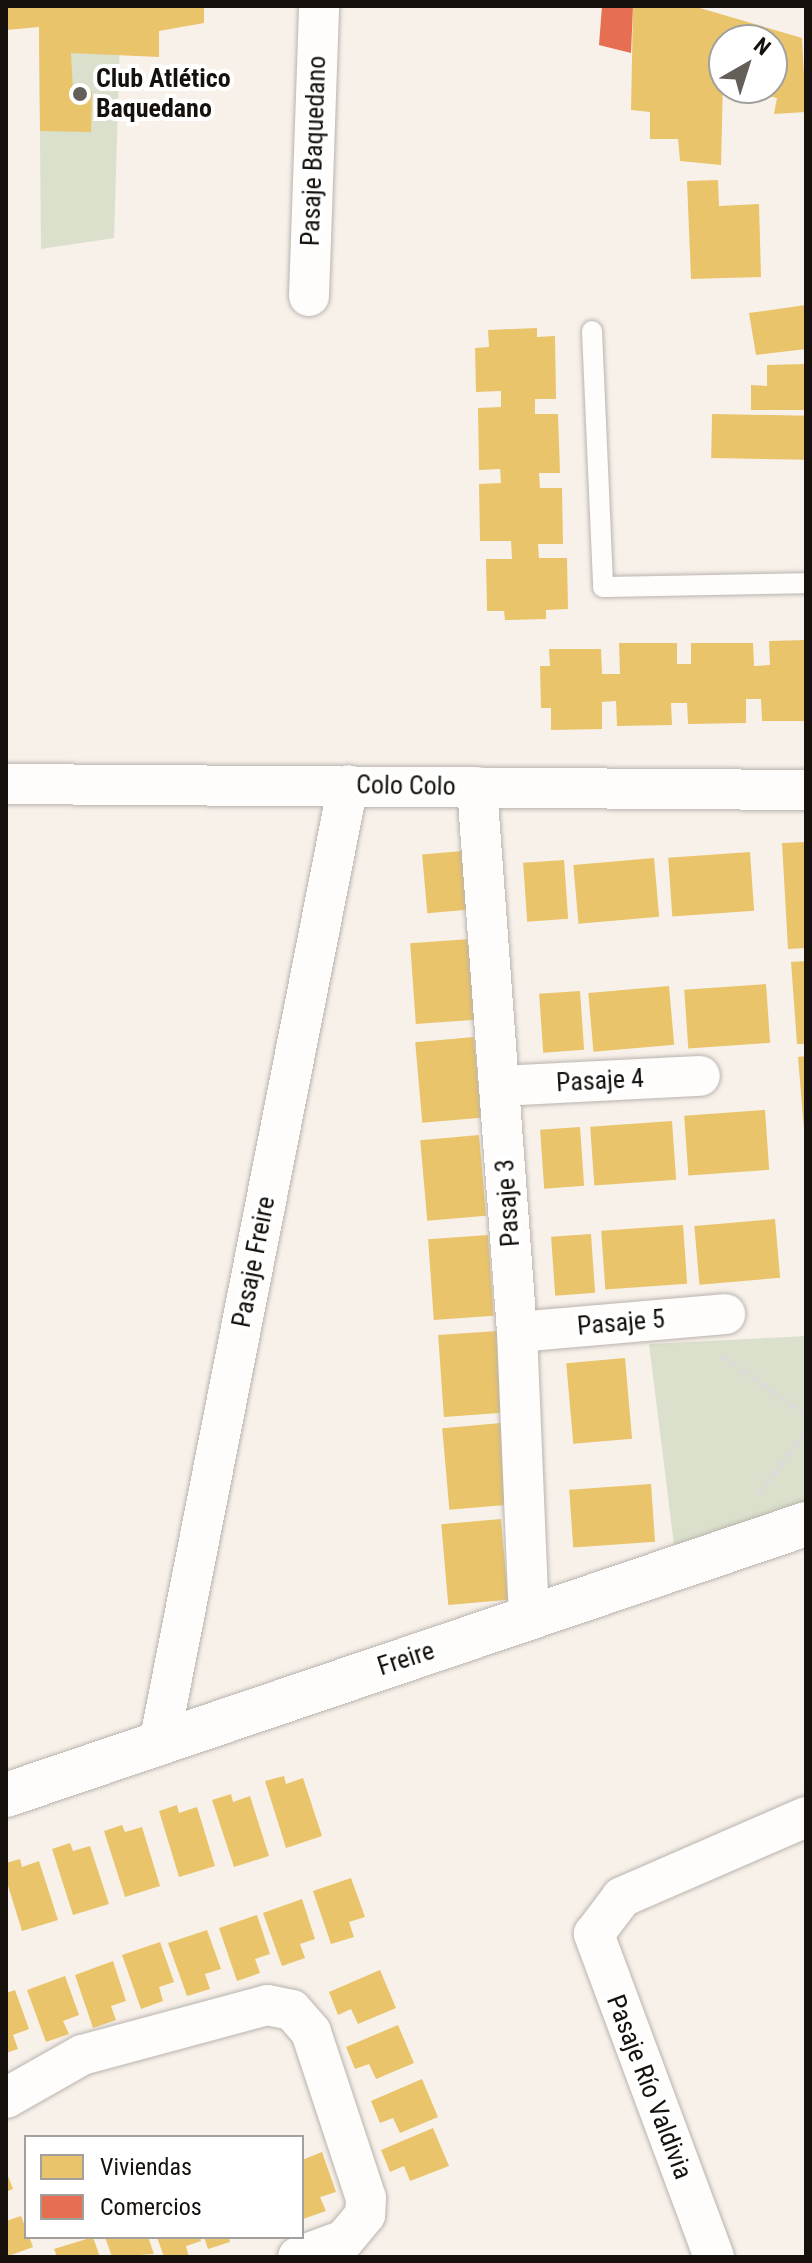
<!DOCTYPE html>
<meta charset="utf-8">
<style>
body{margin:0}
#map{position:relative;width:812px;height:2263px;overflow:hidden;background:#f8f1ea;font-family:"Roboto Condensed",sans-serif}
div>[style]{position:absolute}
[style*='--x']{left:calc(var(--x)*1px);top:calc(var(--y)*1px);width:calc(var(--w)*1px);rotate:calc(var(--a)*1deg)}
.green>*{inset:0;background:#dae0cb}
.homes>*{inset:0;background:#e9c46a;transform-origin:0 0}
.shops>*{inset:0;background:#e76f51}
.path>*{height:5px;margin-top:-2.5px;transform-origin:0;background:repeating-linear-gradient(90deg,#dddbd9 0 8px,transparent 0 12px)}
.roads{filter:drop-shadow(0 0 2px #b9b3ae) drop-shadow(0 0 2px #b9b3ae)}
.lane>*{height:20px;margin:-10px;padding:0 10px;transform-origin:10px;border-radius:10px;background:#fefdfc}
.street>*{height:40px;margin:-20px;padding:0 20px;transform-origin:20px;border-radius:20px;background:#fefdfc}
.secondary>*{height:44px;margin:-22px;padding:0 22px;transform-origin:22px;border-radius:22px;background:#fefdfc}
.dots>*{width:22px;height:22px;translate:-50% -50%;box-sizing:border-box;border:4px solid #fff;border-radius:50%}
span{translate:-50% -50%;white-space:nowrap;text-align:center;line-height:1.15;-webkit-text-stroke:8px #fff;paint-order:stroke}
.poi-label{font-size:26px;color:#16110d;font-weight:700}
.left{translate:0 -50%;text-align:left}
.street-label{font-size:26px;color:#16110d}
.frame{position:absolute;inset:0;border:8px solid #16110d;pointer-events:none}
.legend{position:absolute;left:24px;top:2135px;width:280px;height:104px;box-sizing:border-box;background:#fff;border:2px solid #a2a09e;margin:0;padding:10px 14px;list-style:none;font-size:24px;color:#16110d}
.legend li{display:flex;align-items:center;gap:16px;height:40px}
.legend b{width:40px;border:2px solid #a2a09e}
.north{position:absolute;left:708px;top:24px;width:80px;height:80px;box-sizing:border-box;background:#fff;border:2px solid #a2a09e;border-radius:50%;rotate:39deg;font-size:22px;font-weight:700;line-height:32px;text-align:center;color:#16110d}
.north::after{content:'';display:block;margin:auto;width:28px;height:36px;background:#655f5a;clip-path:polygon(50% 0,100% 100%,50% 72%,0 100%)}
</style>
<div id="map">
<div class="green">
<i style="clip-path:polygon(121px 6px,114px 238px,41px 249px,39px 27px)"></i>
<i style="clip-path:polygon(806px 1336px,806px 1501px,674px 1545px,649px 1344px)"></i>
</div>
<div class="homes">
<i style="clip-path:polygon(6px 6px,204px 6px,204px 23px,159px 31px,159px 57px,71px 53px,73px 91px,92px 91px,91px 132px,40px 131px,39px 27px,6px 30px)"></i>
<i style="clip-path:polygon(633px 6px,693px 6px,802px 38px,806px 112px,774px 114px,777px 98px,739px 89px,772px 88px,772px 40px,724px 40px,721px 165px,680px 161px,678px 139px,650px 139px,650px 112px,631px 110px)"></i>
<i style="clip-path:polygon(718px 180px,719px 206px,759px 204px,761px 277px,691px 279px,687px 181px)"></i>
<i style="clip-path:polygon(806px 305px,806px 349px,756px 355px,749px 313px)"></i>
<i style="clip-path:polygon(537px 328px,537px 337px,555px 336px,556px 399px,535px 399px,535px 414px,558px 414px,560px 473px,539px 473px,540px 488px,562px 488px,563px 544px,538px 544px,539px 558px,567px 558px,568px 609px,546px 610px,546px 619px,505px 620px,504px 611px,487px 611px,486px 559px,512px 559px,511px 541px,480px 541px,479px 484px,501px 483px,500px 469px,479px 470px,478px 408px,501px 407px,501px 391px,476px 392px,475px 348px,489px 347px,488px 330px)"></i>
<i style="clip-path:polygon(806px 364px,806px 410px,751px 410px,751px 385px,767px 386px,767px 365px)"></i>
<i style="left:712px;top:414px;width:94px;height:44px;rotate:1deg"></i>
<i style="clip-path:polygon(806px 640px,806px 721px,762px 721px,761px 699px,746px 699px,746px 723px,688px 724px,687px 703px,671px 703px,672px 725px,617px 726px,616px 701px,602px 702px,602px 729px,551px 730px,551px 708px,541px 708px,540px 666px,550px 666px,549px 649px,601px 649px,602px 674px,620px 674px,619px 643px,677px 643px,677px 664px,691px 664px,691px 643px,753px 643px,754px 666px,770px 665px,769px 641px)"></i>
<i style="clip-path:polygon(806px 842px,806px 948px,788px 949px,782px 843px)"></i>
<i style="left:462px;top:851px;width:59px;height:40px;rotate:85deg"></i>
<i style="left:750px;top:852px;width:59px;height:82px;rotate:86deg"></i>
<i style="left:654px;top:858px;width:59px;height:81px;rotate:85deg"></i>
<i style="left:564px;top:860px;width:59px;height:41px;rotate:86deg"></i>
<i style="left:470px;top:939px;width:81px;height:60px;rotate:86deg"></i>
<i style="clip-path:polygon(806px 961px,806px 1044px,797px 1044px,791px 962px)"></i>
<i style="left:766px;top:984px;width:59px;height:82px;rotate:86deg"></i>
<i style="left:669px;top:986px;width:59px;height:81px;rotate:85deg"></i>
<i style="left:580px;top:991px;width:59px;height:41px;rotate:86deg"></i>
<i style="left:474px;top:1037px;width:81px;height:59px;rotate:85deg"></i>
<i style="clip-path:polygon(806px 1056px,806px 1129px,804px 1129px,798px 1057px)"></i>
<i style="left:765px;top:1110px;width:60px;height:81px;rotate:86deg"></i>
<i style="left:672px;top:1121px;width:59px;height:82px;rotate:86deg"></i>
<i style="left:580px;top:1127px;width:59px;height:40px;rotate:86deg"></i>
<i style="left:479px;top:1135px;width:81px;height:59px;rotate:85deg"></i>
<i style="left:775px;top:1219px;width:59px;height:81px;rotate:85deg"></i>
<i style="left:683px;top:1225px;width:59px;height:82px;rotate:86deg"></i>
<i style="left:591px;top:1234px;width:59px;height:40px;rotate:86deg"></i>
<i style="left:488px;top:1235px;width:81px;height:60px;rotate:86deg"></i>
<i style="left:497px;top:1331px;width:82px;height:59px;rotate:86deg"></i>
<i style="left:625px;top:1358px;width:81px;height:59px;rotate:85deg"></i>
<i style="left:501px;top:1423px;width:82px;height:59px;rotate:85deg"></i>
<i style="left:651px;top:1484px;width:58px;height:82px;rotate:86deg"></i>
<i style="left:501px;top:1519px;width:81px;height:60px;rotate:85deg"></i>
<i style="clip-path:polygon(284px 1776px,286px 1784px,303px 1778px,322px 1836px,286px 1848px,265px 1781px)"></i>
<i style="clip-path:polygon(231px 1794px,233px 1802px,250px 1796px,269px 1856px,234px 1867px,212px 1800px)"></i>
<i style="clip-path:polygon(177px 1805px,179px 1813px,197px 1807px,215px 1866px,179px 1877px,159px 1811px)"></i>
<i style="clip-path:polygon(122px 1825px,125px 1832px,142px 1827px,160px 1886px,125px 1897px,104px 1831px)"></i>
<i style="clip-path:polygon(70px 1843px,73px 1851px,90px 1846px,109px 1904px,73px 1915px,52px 1849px)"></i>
<i style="clip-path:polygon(20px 1859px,22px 1867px,39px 1861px,58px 1920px,22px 1931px,6px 1879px,6px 1863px)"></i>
<i style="clip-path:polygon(351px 1878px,365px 1917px,349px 1922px,354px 1937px,331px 1944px,313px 1891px)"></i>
<i style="clip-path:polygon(302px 1899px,315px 1939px,300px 1944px,305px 1958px,282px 1966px,263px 1913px)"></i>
<i style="clip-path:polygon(257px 1915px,270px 1954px,255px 1959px,260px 1973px,237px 1981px,219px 1928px)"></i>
<i style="clip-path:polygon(207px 1930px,221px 1969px,205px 1974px,210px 1989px,187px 1996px,168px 1943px)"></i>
<i style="clip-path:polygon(160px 1942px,174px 1982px,159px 1987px,163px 2001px,141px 2009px,122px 1955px)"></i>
<i style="clip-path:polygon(113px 1961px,126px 2001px,111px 2006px,116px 2020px,93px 2028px,75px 1975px)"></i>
<i style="clip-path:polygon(380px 1970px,396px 2008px,358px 2024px,351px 2009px,338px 2015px,329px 1992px)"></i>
<i style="clip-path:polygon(65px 1976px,79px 2015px,63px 2021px,69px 2034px,46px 2042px,27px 1990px)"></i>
<i style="clip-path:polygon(15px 1990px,29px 2029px,13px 2035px,18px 2049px,6px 2053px,6px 1993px)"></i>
<i style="clip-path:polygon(398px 2025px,414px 2063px,376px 2079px,369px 2064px,355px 2069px,346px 2047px)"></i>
<i style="clip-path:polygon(422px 2079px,438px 2117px,400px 2133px,393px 2118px,380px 2123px,371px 2101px)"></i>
<i style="clip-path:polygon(433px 2128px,449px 2166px,410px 2181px,404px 2166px,390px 2172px,381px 2150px)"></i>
<i style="clip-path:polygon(322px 2152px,336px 2192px,320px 2197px,326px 2211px,303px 2219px,302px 2160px)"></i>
<i style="clip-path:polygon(6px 2171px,13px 2189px,6px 2192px)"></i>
<i style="clip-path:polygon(21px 2216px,33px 2247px,6px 2257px,6px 2221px)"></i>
<i style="clip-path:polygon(93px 2237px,100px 2257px,57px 2257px,54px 2249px)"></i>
<i style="clip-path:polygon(105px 2237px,148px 2237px,154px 2254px,112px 2257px)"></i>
<i style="clip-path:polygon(157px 2237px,200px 2237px,201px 2241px,186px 2246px,189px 2257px,164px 2257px)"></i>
<i style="clip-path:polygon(204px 2237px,229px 2237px,230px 2242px,208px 2249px)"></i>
</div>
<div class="shops">
<i style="clip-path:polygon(602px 6px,633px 6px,631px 53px,599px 45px)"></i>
</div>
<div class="path">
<i style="--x:721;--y:1355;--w:104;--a:35.2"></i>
<i style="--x:758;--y:1495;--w:79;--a:-52.7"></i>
</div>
<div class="roads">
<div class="lane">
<i style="--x:592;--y:331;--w:256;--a:87.5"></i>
<i style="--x:603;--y:587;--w:203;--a:-1.1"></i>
</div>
<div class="street">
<i style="--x:309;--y:296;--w:290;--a:-88"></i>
<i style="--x:6;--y:784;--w:800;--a:0.43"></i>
<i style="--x:477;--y:787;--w:546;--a:85.8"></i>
<i style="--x:517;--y:1332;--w:288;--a:87.6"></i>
<i style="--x:500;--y:1086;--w:200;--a:-2.9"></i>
<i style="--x:517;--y:1332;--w:209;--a:-4.9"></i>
<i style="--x:160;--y:1739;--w:972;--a:-78.85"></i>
<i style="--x:6;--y:2098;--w:87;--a:-29.5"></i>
<i style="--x:82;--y:2055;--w:192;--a:-15.1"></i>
<i style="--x:267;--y:2005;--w:25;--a:11"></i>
<i style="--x:292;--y:2010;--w:29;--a:49"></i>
<i style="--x:311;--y:2032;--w:175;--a:71.7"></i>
<i style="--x:366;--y:2198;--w:17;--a:93"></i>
<i style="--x:365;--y:2215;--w:33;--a:130"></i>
<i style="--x:344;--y:2240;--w:49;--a:159.7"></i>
<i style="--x:714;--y:2257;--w:345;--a:-110.4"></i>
<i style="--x:594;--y:1934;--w:46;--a:-52.9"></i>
<i style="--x:622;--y:1897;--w:201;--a:-23.5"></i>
</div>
<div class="secondary">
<i style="--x:6;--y:1795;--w:845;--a:-18.71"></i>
</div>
</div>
<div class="dots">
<i style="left:80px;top:94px;background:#655f5a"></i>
</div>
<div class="poi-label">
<span class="left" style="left:96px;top:94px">Club Atlético<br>Baquedano</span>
</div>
<div class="street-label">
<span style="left:314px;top:151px;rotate:-88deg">Pasaje Baquedano</span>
<span style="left:406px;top:786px;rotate:1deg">Colo Colo</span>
<span style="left:600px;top:1081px;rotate:-3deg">Pasaje 4</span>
<span style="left:508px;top:1203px;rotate:-94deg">Pasaje 3</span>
<span style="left:254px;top:1262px;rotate:-79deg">Pasaje Freire</span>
<span style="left:621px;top:1323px;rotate:-5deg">Pasaje 5</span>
<span style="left:406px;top:1659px;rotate:-18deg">Freire</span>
<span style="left:649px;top:2087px;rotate:69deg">Pasaje Río Valdivia</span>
</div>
<div class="frame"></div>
<ul class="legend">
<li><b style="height:22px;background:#e9c46a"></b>Viviendas</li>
<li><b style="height:22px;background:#e76f51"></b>Comercios</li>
</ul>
<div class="north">N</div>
</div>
